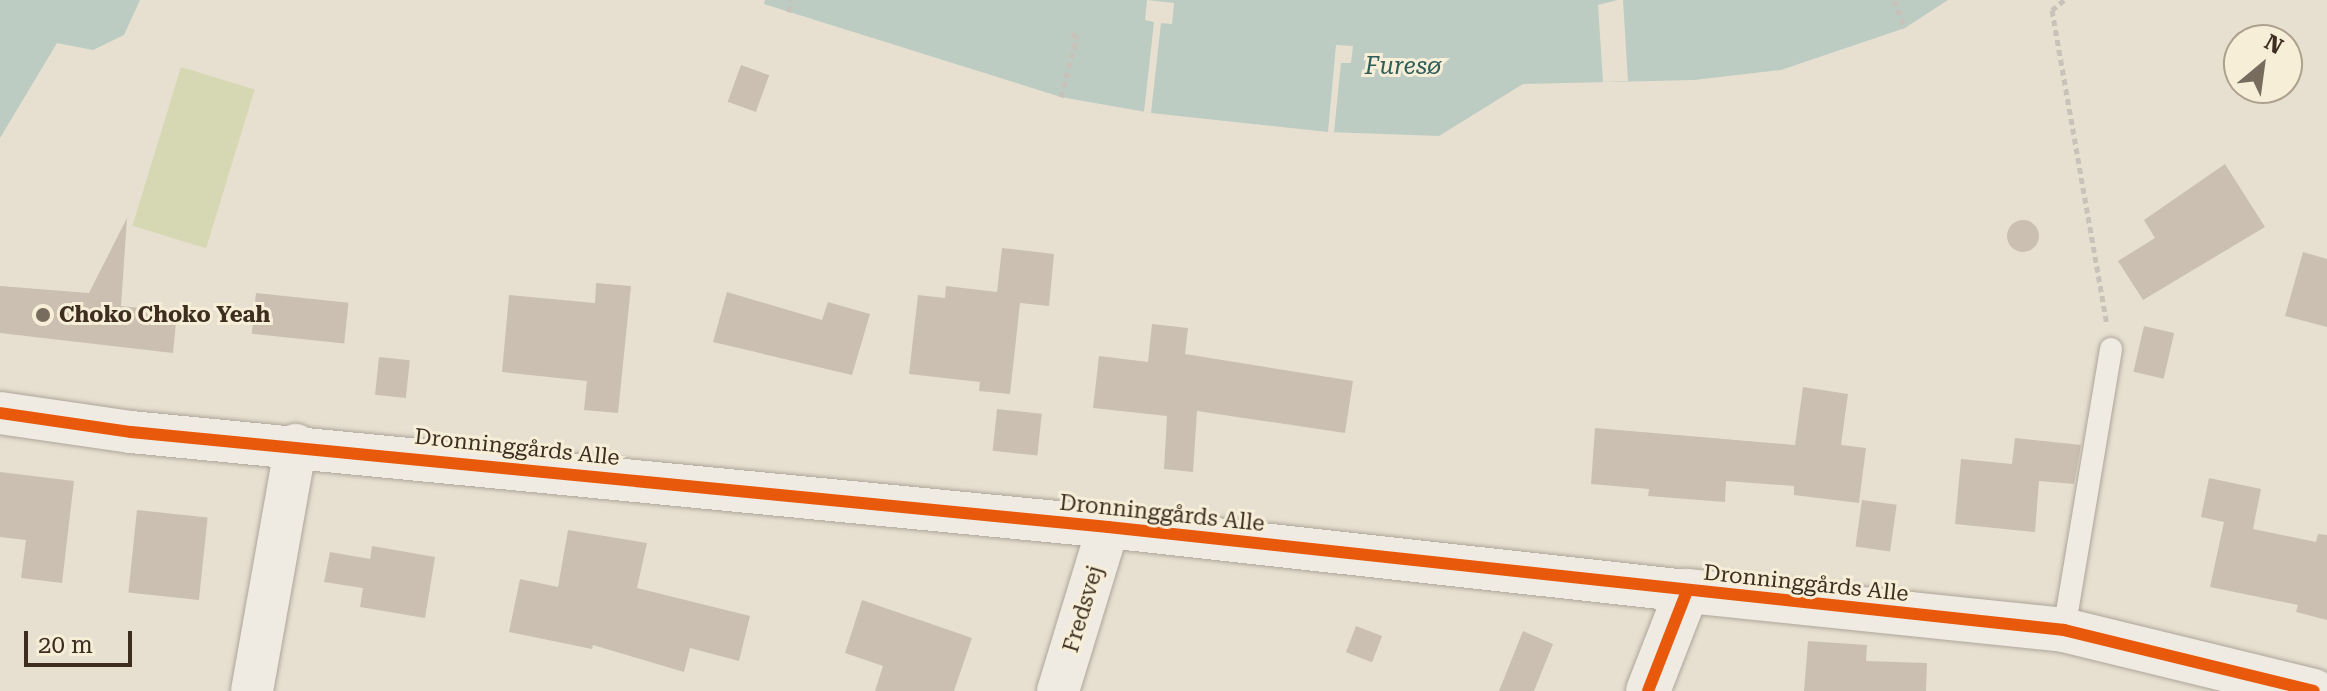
<!DOCTYPE html>
<meta charset="utf-8">
<style>
body{margin:0}
#map{position:relative;width:2327px;height:691px;overflow:hidden;background:#e7e0d1;font-family:"Roboto Serif",serif}
div>[style]{position:absolute}
[style*='--x']{left:calc(var(--x)*1px);top:calc(var(--y)*1px);width:calc(var(--w)*1px);rotate:calc(var(--a)*1deg)}
.green>*{inset:0;background:#d6d7b3;transform-origin:0 0}
.water>*{inset:0;background:#bcccc2}
.pier>*{inset:0;background:#e7e0d1}
.building>*{inset:0;background:#cbbfb2;transform-origin:0 0}
.round{border-radius:50%}
.path>*{height:5px;margin-top:-2.5px;transform-origin:0;background:repeating-linear-gradient(90deg,#c8c2b9 0 6px,transparent 0 10px)}
.roads{filter:drop-shadow(0 0 2px #ada599) drop-shadow(0 0 2px #ada599)}
.lane>*{height:22px;margin:-11px;padding:0 11px;transform-origin:11px;border-radius:11px;background:#efebe3}
.street>*{height:42px;margin:-21px;padding:0 21px;transform-origin:21px;border-radius:21px;background:#efebe3}
.secondary>*{height:44px;margin:-22px;padding:0 22px;transform-origin:22px;border-radius:22px;background:#efebe3}
.cycleway>*{height:12px;margin:-6px;padding:0 6px;transform-origin:6px;border-radius:6px;background:#e8590c}
.dots>*{width:22px;height:22px;translate:-50% -50%;box-sizing:border-box;border:4px solid #f7eed8;border-radius:50%}
span{translate:-50% -50%;white-space:nowrap;text-align:center;line-height:1.15;-webkit-text-stroke:6px #f7eed8;paint-order:stroke}
.poi-label{font-size:22px;color:#3d2e20;font-weight:700}
.left{translate:0 -50%;text-align:left}
.street-label{font-size:22px;color:#3d2e20}
.water-label{font-size:24px;color:#2f5d5a;font-style:italic}
.north{position:absolute;left:2223px;top:24px;width:80px;height:80px;box-sizing:border-box;background:#f7eed8;border:2px solid #ada18e;border-radius:50%;rotate:29deg;font-size:22px;font-weight:700;line-height:32px;text-align:center;color:#3d2e20}
.north::after{content:'';display:block;margin:auto;width:28px;height:36px;background:#786c5e;clip-path:polygon(50% 0,100% 100%,50% 72%,0 100%)}
.scale{position:absolute;left:24px;top:631px;width:108px;height:36px;box-sizing:border-box;border:4px solid #3d2e20;border-top:0;padding-left:10px;font-size:24px;line-height:28px;white-space:nowrap;color:#3d2e20;-webkit-text-stroke:6px #f7eed8;paint-order:stroke}
</style>
<div id="map">
<div class="green">
<i style="left:181px;top:67px;width:77px;height:166px;rotate:17deg"></i>
</div>
<div class="water">
<i style="clip-path:polygon(0 0,140px 0,124px 35px,93px 50px,57px 43px,0 138px)"></i>
<i style="clip-path:polygon(765px 0,1948px 0,1905px 28px,1781px 70px,1694px 80px,1523px 84px,1439px 136px,1328px 132px,1151px 113px,1061px 97px,764px 4px)"></i>
</div>
<div class="pier">
<i style="clip-path:polygon(1147px 0,1174px 3px,1172px 24px,1161px 23px,1151px 113px,1144px 112px,1154px 22px,1145px 20px)"></i>
<i style="clip-path:polygon(1618px 0,1623px 0,1628px 81px,1603px 82px,1598px 5px)"></i>
<i style="clip-path:polygon(1336px 45px,1353px 46px,1351px 63px,1341px 63px,1334px 132px,1328px 132px)"></i>
</div>
<div class="building">
<i style="left:741px;top:65px;width:30px;height:39px;rotate:20deg"></i>
<i style="clip-path:polygon(2225px 164px,2265px 227px,2143px 300px,2118px 261px,2155px 238px,2144px 220px)"></i>
<i style="clip-path:polygon(127px 218px,121px 306px,177px 312px,173px 353px,0 333px,0 286px,89px 293px)"></i>
<i class="round" style="left:2007px;top:220px;width:32px;height:32px"></i>
<i style="clip-path:polygon(1002px 248px,1054px 254px,1049px 306px,1020px 303px,1010px 394px,979px 391px,980px 382px,909px 374px,918px 295px,945px 298px,946px 286px,997px 292px)"></i>
<i style="clip-path:polygon(2303px 252px,2327px 259px,2327px 327px,2285px 316px)"></i>
<i style="clip-path:polygon(596px 283px,631px 286px,618px 413px,584px 410px,587px 381px,502px 372px,509px 295px,595px 303px)"></i>
<i style="clip-path:polygon(727px 292px,822px 320px,828px 302px,870px 314px,852px 375px,713px 342px)"></i>
<i style="left:256px;top:293px;width:93px;height:41px;rotate:6deg"></i>
<i style="clip-path:polygon(1152px 324px,1188px 328px,1185px 354px,1353px 381px,1345px 433px,1197px 411px,1193px 472px,1164px 469px,1167px 416px,1093px 408px,1099px 356px,1148px 362px)"></i>
<i style="left:2144px;top:326px;width:31px;height:47px;rotate:13deg"></i>
<i style="left:379px;top:357px;width:31px;height:38px;rotate:6deg"></i>
<i style="clip-path:polygon(1803px 387px,1848px 394px,1841px 445px,1866px 448px,1859px 503px,1794px 495px,1794px 486px,1726px 481px,1725px 502px,1648px 496px,1649px 489px,1591px 484px,1595px 428px,1795px 445px)"></i>
<i style="left:997px;top:409px;width:45px;height:42px;rotate:6deg"></i>
<i style="clip-path:polygon(2015px 438px,2081px 445px,2074px 484px,2039px 481px,2035px 532px,1955px 524px,1961px 459px,2012px 464px)"></i>
<i style="clip-path:polygon(0 472px,74px 481px,62px 583px,21px 578px,26px 540px,0 537px)"></i>
<i style="clip-path:polygon(2209px 478px,2261px 489px,2253px 529px,2316px 542px,2318px 534px,2327px 535px,2327px 620px,2296px 612px,2298px 605px,2210px 587px,2224px 522px,2201px 517px)"></i>
<i style="left:1862px;top:500px;width:35px;height:47px;rotate:8deg"></i>
<i style="left:137px;top:510px;width:71px;height:83px;rotate:6deg"></i>
<i style="clip-path:polygon(568px 530px,647px 543px,637px 588px,750px 616px,739px 661px,690px 648px,684px 672px,593px 645px,592px 649px,509px 632px,520px 579px,558px 587px)"></i>
<i style="clip-path:polygon(372px 546px,435px 557px,425px 618px,360px 607px,363px 588px,324px 582px,330px 552px,370px 559px)"></i>
<i style="clip-path:polygon(862px 600px,972px 638px,954px 691px,875px 691px,883px 666px,845px 653px)"></i>
<i style="left:1356px;top:626px;width:28px;height:28px;rotate:21deg"></i>
<i style="clip-path:polygon(1523px 631px,1553px 644px,1534px 691px,1499px 691px)"></i>
<i style="clip-path:polygon(1808px 641px,1867px 645px,1866px 661px,1927px 663px,1926px 691px,1804px 691px)"></i>
</div>
<div class="path">
<i style="--x:1894;--y:0;--w:30;--a:69"></i>
<i style="--x:2064;--y:0;--w:16;--a:140"></i>
<i style="--x:2052;--y:10;--w:319;--a:80.1"></i>
<i style="--x:789;--y:12;--w:12;--a:-81"></i>
<i style="--x:1061;--y:97;--w:63;--a:-75.3"></i>
<i style="--x:1077;--y:36;--w:9;--a:-162"></i>
</div>
<div class="roads">
<div class="lane">
<i style="--x:2064;--y:630;--w:285;--a:-80.5"></i>
</div>
<div class="street">
<i style="--x:0;--y:413;--w:132;--a:8.3"></i>
<i style="--x:131;--y:432;--w:982;--a:5.55"></i>
<i style="--x:1108;--y:527;--w:583;--a:6.31"></i>
<i style="--x:252;--y:691;--w:250;--a:-79.9"></i>
<i style="--x:1058;--y:691;--w:171;--a:-73"></i>
</div>
<div class="secondary">
<i style="--x:1648;--y:691;--w:107;--a:-68.7"></i>
<i style="--x:1687;--y:591;--w:379;--a:5.9"></i>
<i style="--x:2064;--y:630;--w:257;--a:13.7"></i>
</div>
</div>
<div class="cycleway">
<i style="--x:0;--y:413;--w:132;--a:8.3"></i>
<i style="--x:131;--y:432;--w:982;--a:5.55"></i>
<i style="--x:1108;--y:527;--w:962;--a:6.15"></i>
<i style="--x:2064;--y:630;--w:257;--a:13.7"></i>
<i style="--x:1648;--y:691;--w:107;--a:-68.7"></i>
</div>
<div class="dots">
<i style="left:43px;top:315px;background:#786c5e"></i>
</div>
<div class="poi-label">
<span class="left" style="left:59px;top:315px">Choko Choko Yeah</span>
</div>
<div class="street-label">
<span style="left:517px;top:447px;rotate:6deg">Dronninggårds Alle</span>
<span style="left:1162px;top:513px;rotate:6deg">Dronninggårds Alle</span>
<span style="left:1806px;top:583px;rotate:6deg">Dronninggårds Alle</span>
<span style="left:1083px;top:609px;rotate:-73deg">Fredsvej</span>
</div>
<div class="water-label">
<span style="left:1403px;top:67px">Furesø</span>
</div>
<div class="north">N</div>
<div class="scale">20 m</div>
</div>
